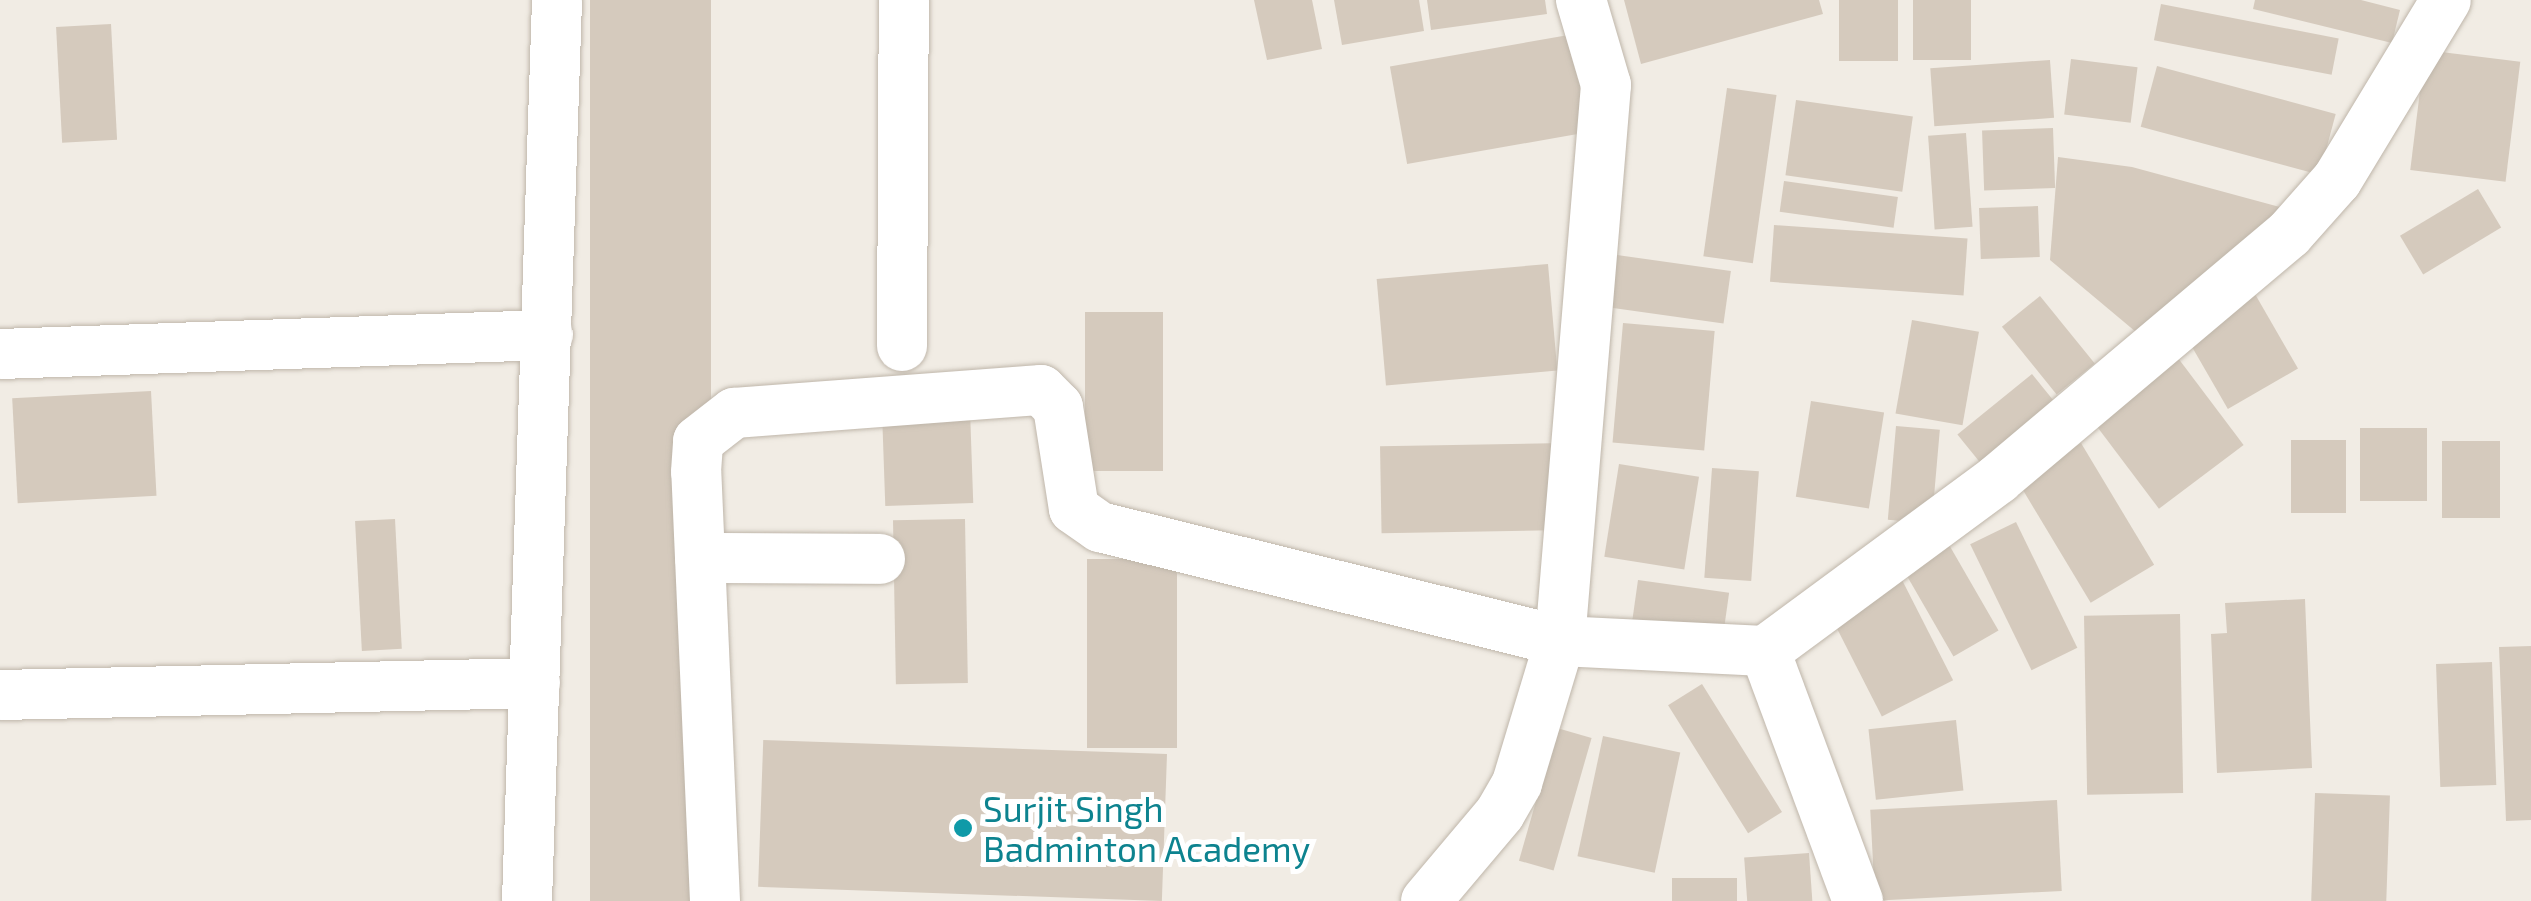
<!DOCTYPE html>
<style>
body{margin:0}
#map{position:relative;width:2531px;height:901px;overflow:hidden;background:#f1ece4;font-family:"Exo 2",sans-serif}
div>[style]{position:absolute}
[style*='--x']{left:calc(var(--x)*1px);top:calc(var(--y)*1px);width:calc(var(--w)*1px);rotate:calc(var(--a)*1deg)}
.building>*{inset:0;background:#d5cabd;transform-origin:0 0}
.roads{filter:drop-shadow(0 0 2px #bfb6aa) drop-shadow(0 0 2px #bfb6aa)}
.street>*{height:50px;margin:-25px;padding:0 25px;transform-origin:25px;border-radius:25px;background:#fff}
.dots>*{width:28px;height:28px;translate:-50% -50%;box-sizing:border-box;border:5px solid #fff;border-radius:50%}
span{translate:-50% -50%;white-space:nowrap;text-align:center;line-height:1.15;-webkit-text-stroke:10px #fff;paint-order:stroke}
.culture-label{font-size:35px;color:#0d838f}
.left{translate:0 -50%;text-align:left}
</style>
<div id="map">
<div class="building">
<i style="left:590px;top:0;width:121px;height:902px"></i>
<i style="clip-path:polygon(1254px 0,1312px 0,1322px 49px,1267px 60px)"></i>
<i style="clip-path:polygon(1334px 0,1419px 0,1424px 31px,1342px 45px)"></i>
<i style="clip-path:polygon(1427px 0,1545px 0,1547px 14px,1431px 30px)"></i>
<i style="clip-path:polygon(1624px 0,1819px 0,1823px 14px,1641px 64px)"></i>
<i style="left:1839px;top:0;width:59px;height:61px"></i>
<i style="left:1913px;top:0;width:58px;height:60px"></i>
<i style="clip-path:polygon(2255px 0,2361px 0,2400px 10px,2392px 43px,2253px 9px)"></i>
<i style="left:2161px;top:4px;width:181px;height:37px;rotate:11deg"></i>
<i style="left:111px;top:24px;width:116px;height:55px;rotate:87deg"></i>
<i style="left:1580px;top:33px;width:99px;height:193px;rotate:80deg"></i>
<i style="left:2425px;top:50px;width:96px;height:121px;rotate:7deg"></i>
<i style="left:2071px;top:59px;width:67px;height:56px;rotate:7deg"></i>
<i style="left:2050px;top:60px;width:58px;height:120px;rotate:86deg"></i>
<i style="left:2157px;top:66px;width:185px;height:63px;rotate:15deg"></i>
<i style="left:1727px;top:88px;width:50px;height:170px;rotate:8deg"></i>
<i style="left:1796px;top:100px;width:118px;height:76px;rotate:8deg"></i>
<i style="left:2053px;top:128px;width:60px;height:71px;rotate:88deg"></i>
<i style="left:1966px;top:133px;width:94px;height:38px;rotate:86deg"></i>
<i style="clip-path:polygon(2058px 157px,2132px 167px,2291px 210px,2136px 332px,2050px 260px)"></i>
<i style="left:1784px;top:181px;width:115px;height:31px;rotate:8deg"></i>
<i style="left:2478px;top:189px;width:45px;height:91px;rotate:59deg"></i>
<i style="left:2038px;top:206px;width:51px;height:59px;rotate:88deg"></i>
<i style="left:1774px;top:225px;width:194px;height:57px;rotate:4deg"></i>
<i style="left:1617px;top:255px;width:115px;height:53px;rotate:8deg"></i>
<i style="left:1548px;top:264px;width:107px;height:172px;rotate:85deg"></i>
<i style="left:2255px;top:294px;width:86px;height:81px;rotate:60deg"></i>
<i style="left:2040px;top:296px;width:87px;height:49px;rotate:51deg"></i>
<i style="left:1085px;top:312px;width:78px;height:159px"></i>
<i style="left:1912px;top:320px;width:68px;height:95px;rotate:10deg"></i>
<i style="left:1623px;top:323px;width:92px;height:120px;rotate:5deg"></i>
<i style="left:2178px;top:358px;width:109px;height:106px;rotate:53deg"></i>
<i style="left:2032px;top:374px;width:46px;height:96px;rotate:51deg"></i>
<i style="left:151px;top:391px;width:105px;height:139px;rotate:87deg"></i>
<i style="left:1811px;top:401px;width:74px;height:97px;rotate:9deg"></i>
<i style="left:970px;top:410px;width:93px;height:88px;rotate:88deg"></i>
<i style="left:1896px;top:426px;width:44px;height:94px;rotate:5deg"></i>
<i style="left:2360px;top:428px;width:67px;height:73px"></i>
<i style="left:2291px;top:440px;width:55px;height:73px"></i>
<i style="left:2442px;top:441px;width:58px;height:77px"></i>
<i style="left:1564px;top:443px;width:87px;height:184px;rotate:89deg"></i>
<i style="left:2081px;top:443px;width:142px;height:74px;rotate:59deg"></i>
<i style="left:1619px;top:464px;width:81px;height:94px;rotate:9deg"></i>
<i style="left:1712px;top:468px;width:47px;height:110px;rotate:4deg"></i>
<i style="left:395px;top:519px;width:130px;height:40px;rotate:87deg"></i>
<i style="left:965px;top:519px;width:164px;height:72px;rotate:89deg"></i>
<i style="left:2016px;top:522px;width:140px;height:51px;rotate:64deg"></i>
<i style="left:1948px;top:543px;width:101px;height:52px;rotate:60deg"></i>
<i style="left:1087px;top:559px;width:90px;height:189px"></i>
<i style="left:1900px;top:576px;width:117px;height:80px;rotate:63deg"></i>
<i style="left:1638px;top:580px;width:92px;height:46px;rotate:8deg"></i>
<i style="clip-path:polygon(2305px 599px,2312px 768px,2217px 773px,2211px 634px,2227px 633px,2225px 603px)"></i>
<i style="left:2180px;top:614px;width:179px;height:96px;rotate:89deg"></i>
<i style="clip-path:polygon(2531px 646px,2531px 820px,2506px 821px,2499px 647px)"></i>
<i style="left:2492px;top:662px;width:123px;height:56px;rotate:88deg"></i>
<i style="left:1702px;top:684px;width:151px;height:40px;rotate:58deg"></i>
<i style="left:1956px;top:720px;width:71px;height:88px;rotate:84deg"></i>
<i style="left:1557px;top:728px;width:36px;height:138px;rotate:16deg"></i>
<i style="left:1603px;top:736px;width:79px;height:123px;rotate:12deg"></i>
<i style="left:1167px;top:754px;width:147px;height:404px;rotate:92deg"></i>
<i style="left:2315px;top:793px;width:75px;height:108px;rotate:2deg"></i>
<i style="left:2057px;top:800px;width:91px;height:187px;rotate:87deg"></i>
<i style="left:1809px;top:853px;width:48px;height:65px;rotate:86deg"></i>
<i style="left:1672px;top:878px;width:65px;height:23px"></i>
</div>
<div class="roads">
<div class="street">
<i style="--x:902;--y:346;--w:346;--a:-89.7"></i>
<i style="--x:0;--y:354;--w:548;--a:-1.99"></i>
<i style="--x:700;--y:558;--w:180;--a:0.3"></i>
<i style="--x:1765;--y:651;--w:267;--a:69.6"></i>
<i style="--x:0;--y:695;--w:535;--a:-1.28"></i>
<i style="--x:527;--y:901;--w:901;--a:-88.09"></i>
<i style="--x:715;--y:901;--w:429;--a:-92.5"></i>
<i style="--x:696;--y:472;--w:31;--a:-86"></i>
<i style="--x:698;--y:441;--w:46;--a:-37.9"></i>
<i style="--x:734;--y:413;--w:308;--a:-4.3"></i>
<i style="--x:1041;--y:390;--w:24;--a:45"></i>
<i style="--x:1058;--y:407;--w:103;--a:81.1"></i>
<i style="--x:1074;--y:509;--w:32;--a:35"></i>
<i style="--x:1100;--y:527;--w:474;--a:13.9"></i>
<i style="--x:1560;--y:641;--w:205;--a:2.8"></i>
<i style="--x:1765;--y:651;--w:290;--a:-36.4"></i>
<i style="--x:1998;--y:479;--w:380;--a:-40.1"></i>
<i style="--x:2289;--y:234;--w:72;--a:-48.4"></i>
<i style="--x:2337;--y:180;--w:210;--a:-58.8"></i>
<i style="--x:1426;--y:901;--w:115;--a:-49.9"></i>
<i style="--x:1500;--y:813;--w:34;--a:-60"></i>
<i style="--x:1517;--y:783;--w:148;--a:-73.2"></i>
<i style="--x:1560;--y:641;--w:558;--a:-85.27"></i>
<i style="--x:1606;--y:85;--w:89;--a:-106.4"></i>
</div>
</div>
<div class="dots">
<i style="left:963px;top:828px;background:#0f9aa8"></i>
</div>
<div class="culture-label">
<span class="left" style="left:983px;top:828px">Surjit Singh<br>Badminton Academy</span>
</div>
</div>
